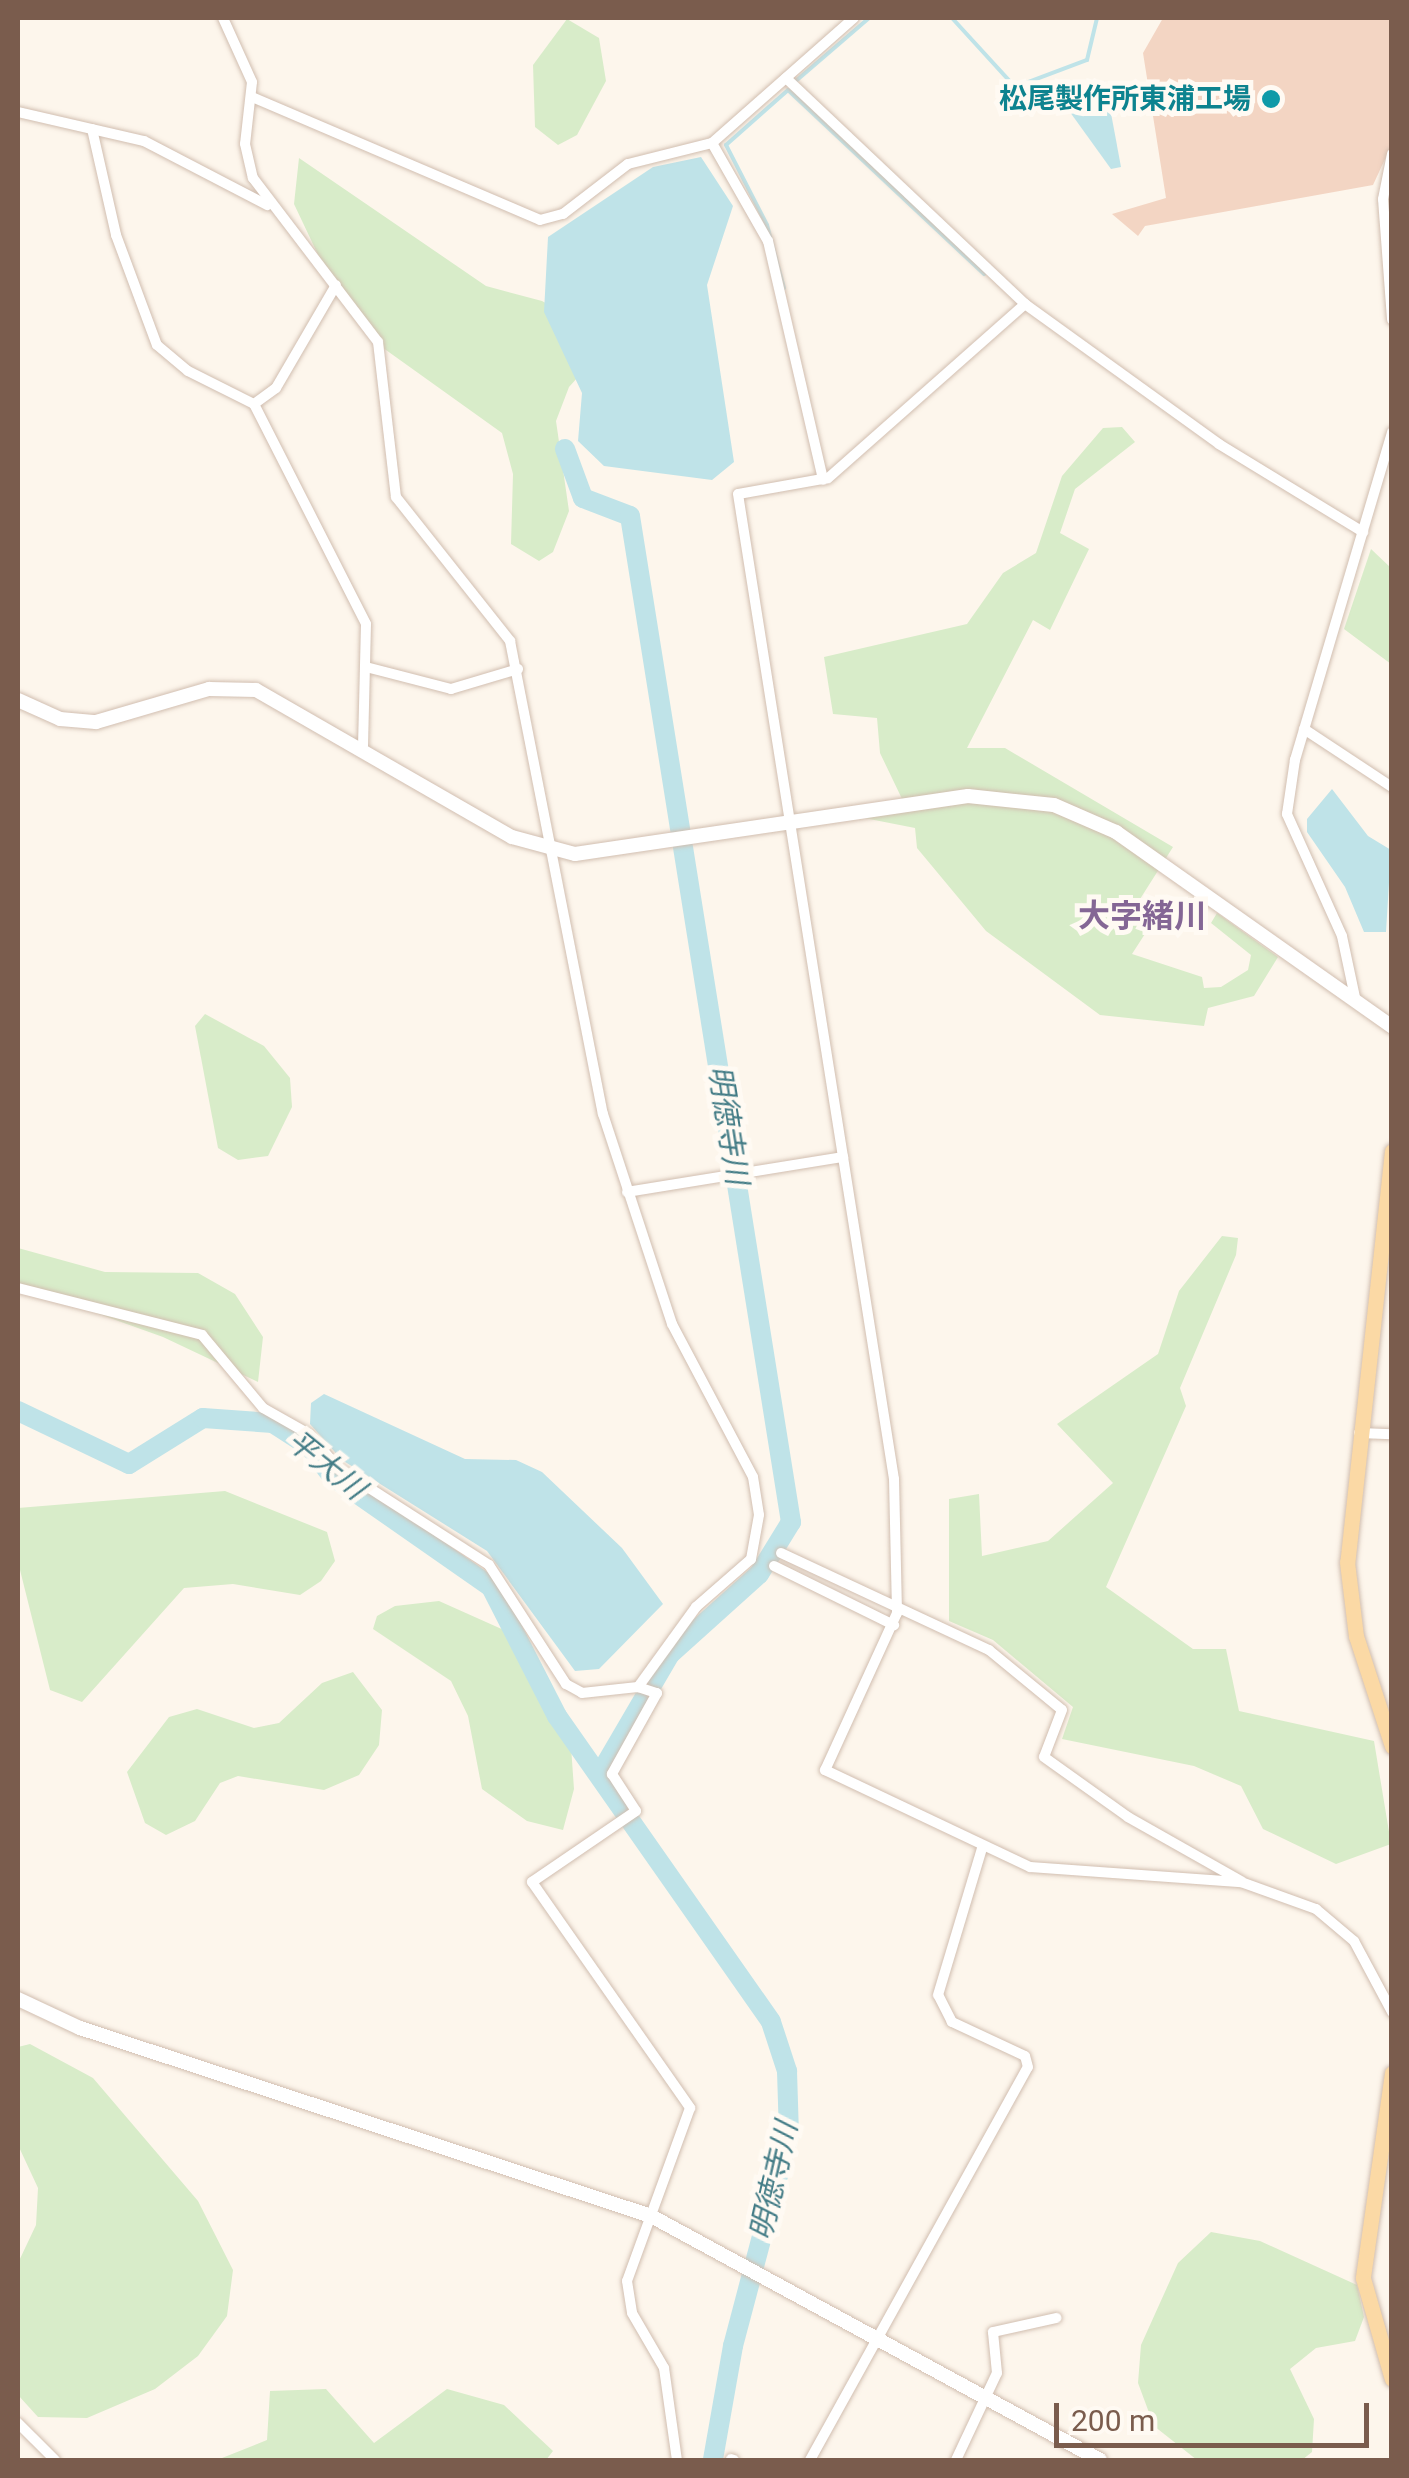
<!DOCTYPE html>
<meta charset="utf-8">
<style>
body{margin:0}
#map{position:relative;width:1409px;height:2478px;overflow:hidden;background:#fdf6ec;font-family:Roboto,"Noto Sans JP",sans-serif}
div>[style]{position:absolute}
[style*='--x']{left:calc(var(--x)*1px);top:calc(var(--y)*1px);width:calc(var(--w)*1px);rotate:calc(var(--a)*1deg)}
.green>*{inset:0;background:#d8ecc9}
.water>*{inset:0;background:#bfe3e8}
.stream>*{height:4px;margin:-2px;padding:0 2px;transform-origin:2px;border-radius:2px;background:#bfe3e8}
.river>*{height:20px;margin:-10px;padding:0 10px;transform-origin:10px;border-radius:10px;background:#bfe3e8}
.building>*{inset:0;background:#f3d5c3}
.roads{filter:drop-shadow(0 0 2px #d1beb0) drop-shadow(0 0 2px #d1beb0)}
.street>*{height:10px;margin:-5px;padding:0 5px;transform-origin:5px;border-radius:5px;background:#fff}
.secondary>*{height:14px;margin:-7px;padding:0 7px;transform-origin:7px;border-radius:7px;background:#fff}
.primary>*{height:15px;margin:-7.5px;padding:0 7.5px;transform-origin:7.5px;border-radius:7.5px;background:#fbd9a5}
.dots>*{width:28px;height:28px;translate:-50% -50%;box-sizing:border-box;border:5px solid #fffaf3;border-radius:50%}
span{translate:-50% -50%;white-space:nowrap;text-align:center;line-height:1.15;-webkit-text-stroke:10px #fffaf3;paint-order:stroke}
.culture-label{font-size:28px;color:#0d838f;font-weight:700}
.right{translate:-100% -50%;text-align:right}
.water-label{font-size:30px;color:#437c86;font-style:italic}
.quarter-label{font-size:32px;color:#846695;font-weight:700}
.frame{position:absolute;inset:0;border:20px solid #7a5c4d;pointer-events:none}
.scale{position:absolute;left:1054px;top:2403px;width:315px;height:45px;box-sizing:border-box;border:5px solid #7a5c4d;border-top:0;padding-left:12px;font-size:30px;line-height:35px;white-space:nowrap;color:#7a5c4d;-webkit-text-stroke:8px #fffaf3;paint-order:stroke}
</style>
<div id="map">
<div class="green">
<i style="clip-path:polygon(567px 19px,599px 38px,606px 81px,577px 135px,558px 145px,535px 127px,533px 65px)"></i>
<i style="clip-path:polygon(299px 158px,486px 286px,542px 301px,576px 320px,596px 357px,569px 387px,556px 421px,569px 511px,553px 552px,539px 561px,511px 544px,513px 474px,502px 433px,379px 345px,339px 299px,294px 204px)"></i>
<i style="clip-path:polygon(1122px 427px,1135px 442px,1075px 489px,1060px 533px,1089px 549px,1050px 630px,1033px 620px,967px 748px,1005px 748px,1173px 847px,1135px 907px,1152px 923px,1132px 954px,1202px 977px,1204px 988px,1221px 987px,1248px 970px,1251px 955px,1211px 923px,1217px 913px,1278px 957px,1254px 996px,1208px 1008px,1204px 1026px,1100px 1015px,986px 931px,917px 848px,915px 828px,854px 816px,904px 803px,880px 753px,877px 718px,833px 714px,824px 657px,967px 624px,1003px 573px,1036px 553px,1062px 476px,1103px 428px)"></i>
<i style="clip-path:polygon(1371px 549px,1391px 568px,1391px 664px,1344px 629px)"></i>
<i style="clip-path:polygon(205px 1014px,264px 1046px,290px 1078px,292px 1107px,268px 1156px,238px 1160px,218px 1148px,195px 1026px)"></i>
<i style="clip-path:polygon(1222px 1236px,1238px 1238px,1236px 1255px,1180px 1388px,1186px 1406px,1106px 1587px,1193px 1649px,1226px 1649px,1239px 1711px,1374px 1741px,1391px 1844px,1336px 1864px,1263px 1829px,1241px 1786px,1194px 1766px,1062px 1739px,1073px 1707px,993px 1640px,949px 1621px,949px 1499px,979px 1494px,982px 1556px,1048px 1541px,1113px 1483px,1057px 1424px,1158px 1354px,1179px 1291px)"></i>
<i style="clip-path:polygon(18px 1248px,105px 1272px,198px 1273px,235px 1294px,263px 1337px,258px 1382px,163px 1337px,18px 1285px)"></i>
<i style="clip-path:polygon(225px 1491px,327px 1532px,335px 1561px,321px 1581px,300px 1595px,233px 1584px,184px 1588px,82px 1702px,50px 1690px,18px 1562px,18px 1508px)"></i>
<i style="clip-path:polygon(439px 1601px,517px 1636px,548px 1679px,570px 1732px,574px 1789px,563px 1830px,527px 1821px,482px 1789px,468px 1716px,451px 1681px,373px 1629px,377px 1616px,395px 1606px)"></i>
<i style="clip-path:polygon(353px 1672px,382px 1710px,379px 1745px,359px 1775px,324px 1790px,238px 1776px,220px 1783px,195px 1821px,166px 1835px,145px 1823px,127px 1772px,169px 1717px,197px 1709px,254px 1728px,279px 1723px,322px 1683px)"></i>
<i style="clip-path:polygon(30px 2044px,93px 2078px,198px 2201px,233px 2270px,227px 2316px,198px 2356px,155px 2389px,87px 2418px,38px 2417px,18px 2395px,18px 2263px,36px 2225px,38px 2188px,18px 2145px,18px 2047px)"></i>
<i style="clip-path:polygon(1211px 2232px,1260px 2241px,1357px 2285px,1364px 2317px,1355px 2341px,1316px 2348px,1290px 2369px,1314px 2419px,1312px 2452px,1302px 2460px,1197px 2460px,1154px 2426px,1138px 2383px,1141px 2345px,1178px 2263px)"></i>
<i style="clip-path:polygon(326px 2389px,374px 2443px,447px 2389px,504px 2405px,553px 2451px,546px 2460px,217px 2460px,267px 2440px,270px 2391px)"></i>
</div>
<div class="water">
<i style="clip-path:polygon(1105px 81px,1121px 167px,1111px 169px,1062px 101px)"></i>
<i style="clip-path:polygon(701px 157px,733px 206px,707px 285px,734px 462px,712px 480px,604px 466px,578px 441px,582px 393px,544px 312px,548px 237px,653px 167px)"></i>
<i style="clip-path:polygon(1332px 789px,1368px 836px,1391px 850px,1386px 932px,1364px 932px,1345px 887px,1307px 832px,1307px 819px)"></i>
<i style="clip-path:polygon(324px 1394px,465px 1459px,516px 1460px,542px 1472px,622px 1548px,663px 1604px,599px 1669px,575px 1671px,487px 1551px,342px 1460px,310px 1424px,311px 1403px)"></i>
</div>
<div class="stream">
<i style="--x:952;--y:18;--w:93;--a:47.6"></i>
<i style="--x:1015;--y:87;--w:77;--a:-20.6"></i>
<i style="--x:1087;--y:60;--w:43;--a:-76.6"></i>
<i style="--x:797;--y:80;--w:95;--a:-40.7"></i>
<i style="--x:784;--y:288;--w:65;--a:-105.1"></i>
<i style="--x:767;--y:225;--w:90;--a:-117.1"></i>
<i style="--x:726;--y:145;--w:83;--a:-41.6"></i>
<i style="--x:788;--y:90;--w:269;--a:43.2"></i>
</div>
<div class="river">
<i style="--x:565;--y:449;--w:52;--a:69.8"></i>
<i style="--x:583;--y:498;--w:50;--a:21"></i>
<i style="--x:630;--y:516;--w:1019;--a:80.91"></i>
<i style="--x:791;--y:1522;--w:61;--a:121.6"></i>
<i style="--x:759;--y:1574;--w:120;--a:138"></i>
<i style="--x:670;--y:1654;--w:137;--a:120.3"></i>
<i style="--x:18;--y:1411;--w:123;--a:25.5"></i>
<i style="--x:129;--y:1464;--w:87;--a:-31.9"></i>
<i style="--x:203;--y:1418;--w:70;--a:4.1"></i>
<i style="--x:273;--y:1423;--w:44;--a:33"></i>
<i style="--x:310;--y:1447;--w:36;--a:53"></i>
<i style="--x:332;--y:1476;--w:194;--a:34.9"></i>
<i style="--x:491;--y:1587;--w:145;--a:62.9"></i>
<i style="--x:557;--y:1716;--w:373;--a:55"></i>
<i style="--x:771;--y:2022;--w:52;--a:71.9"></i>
<i style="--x:787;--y:2071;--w:63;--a:88.2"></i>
<i style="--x:789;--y:2134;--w:219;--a:104.8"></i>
<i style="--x:733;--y:2346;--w:116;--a:100"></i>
</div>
<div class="building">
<i style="clip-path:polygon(1163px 18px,1392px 18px,1392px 144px,1373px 185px,1145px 226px,1138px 236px,1112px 214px,1166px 198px,1143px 53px)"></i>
</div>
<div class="roads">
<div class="street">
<i style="--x:223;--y:18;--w:70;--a:65.6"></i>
<i style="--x:252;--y:82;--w:62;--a:96.4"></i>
<i style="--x:245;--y:144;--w:35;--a:77"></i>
<i style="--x:253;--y:178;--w:206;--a:52.7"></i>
<i style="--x:378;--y:342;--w:156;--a:83.4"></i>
<i style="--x:396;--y:497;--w:184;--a:51.6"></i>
<i style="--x:510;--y:641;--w:482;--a:78.9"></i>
<i style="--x:603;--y:1114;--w:221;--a:71.8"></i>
<i style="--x:672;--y:1324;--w:173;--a:62.1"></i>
<i style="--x:753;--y:1477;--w:38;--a:81"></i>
<i style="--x:759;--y:1515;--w:45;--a:100.3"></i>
<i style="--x:751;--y:1559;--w:73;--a:138.9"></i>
<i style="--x:696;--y:1607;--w:99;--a:125.9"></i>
<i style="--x:786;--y:78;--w:329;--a:43.4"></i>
<i style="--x:1025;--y:304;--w:239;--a:35.8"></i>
<i style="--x:1219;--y:444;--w:169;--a:31.4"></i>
<i style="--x:252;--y:97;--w:313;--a:23.1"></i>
<i style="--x:540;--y:220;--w:24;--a:-15"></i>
<i style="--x:563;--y:214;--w:82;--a:-37.6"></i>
<i style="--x:628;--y:164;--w:87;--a:-14"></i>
<i style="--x:712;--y:143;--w:189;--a:-41.4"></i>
<i style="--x:18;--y:112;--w:129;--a:13"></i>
<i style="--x:144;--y:141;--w:139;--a:27.5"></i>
<i style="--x:92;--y:129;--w:109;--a:77.2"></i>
<i style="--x:116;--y:235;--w:117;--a:69.6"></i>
<i style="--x:157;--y:345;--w:40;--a:40"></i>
<i style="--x:188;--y:371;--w:74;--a:26.6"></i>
<i style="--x:254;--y:404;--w:247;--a:63"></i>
<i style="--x:366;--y:624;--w:122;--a:91.4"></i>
<i style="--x:712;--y:143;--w:113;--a:60.3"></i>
<i style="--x:768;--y:241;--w:245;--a:77"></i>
<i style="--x:1392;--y:154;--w:46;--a:101.3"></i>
<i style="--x:1383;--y:199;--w:121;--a:85.7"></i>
<i style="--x:1025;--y:304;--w:263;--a:138.5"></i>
<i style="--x:828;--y:478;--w:91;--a:169.9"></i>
<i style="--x:738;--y:494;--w:997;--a:81"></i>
<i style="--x:894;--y:1479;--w:134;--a:88.7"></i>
<i style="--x:897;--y:1613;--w:173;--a:114.6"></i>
<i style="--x:825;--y:1770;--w:227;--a:25.3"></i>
<i style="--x:1030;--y:1867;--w:212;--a:4.1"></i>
<i style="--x:1241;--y:1882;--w:80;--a:19.8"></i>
<i style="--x:1316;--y:1909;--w:50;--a:40.1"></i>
<i style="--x:1354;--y:1941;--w:81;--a:61.8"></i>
<i style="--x:254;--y:404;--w:27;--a:-36"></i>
<i style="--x:276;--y:388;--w:119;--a:-59.8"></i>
<i style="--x:366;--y:667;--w:88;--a:14.5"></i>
<i style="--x:451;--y:689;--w:70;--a:-16.6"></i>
<i style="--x:1304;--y:729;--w:105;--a:33.4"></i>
<i style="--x:1356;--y:1002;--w:67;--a:-102"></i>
<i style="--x:1342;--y:936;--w:134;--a:-114.3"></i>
<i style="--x:1287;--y:814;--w:55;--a:-81.6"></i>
<i style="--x:1295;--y:760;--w:342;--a:-73.5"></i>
<i style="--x:627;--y:1192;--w:219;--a:-9.2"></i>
<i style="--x:18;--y:1288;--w:190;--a:14.3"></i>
<i style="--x:202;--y:1335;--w:95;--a:50.1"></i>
<i style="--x:263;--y:1408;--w:53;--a:29.5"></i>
<i style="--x:309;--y:1434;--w:45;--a:49.5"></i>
<i style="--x:338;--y:1468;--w:179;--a:32.7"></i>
<i style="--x:489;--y:1565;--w:142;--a:57.1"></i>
<i style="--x:566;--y:1684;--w:18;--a:29"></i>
<i style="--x:582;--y:1693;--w:56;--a:-6.1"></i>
<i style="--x:638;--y:1687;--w:20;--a:18"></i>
<i style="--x:657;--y:1693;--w:93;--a:119.1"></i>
<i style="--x:612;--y:1774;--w:44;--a:57"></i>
<i style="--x:636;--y:1811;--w:126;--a:145.7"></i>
<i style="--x:532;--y:1882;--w:276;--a:55"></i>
<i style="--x:690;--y:2108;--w:184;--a:110"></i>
<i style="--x:627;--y:2281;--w:32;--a:81"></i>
<i style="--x:632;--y:2313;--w:64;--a:59.8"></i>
<i style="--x:664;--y:2368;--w:93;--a:82"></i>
<i style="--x:1359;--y:1433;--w:33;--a:2"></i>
<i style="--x:781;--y:1553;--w:230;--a:25"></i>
<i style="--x:989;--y:1650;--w:94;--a:39.4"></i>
<i style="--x:1062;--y:1710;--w:50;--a:111"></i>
<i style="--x:1044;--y:1757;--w:103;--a:35.5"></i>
<i style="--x:1128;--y:1817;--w:130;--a:29.5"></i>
<i style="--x:774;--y:1566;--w:134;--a:26.2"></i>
<i style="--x:18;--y:2423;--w:52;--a:45"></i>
<i style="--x:731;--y:2459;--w:3;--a:18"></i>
<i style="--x:810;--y:2460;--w:449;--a:-61"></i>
<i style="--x:1028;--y:2067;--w:11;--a:-105"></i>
<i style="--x:1025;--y:2056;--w:81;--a:-155"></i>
<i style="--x:952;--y:2022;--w:30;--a:-117"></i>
<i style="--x:938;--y:1995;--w:153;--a:-73.3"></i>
<i style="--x:956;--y:2460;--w:96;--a:-64.8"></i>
<i style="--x:997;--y:2373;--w:41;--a:-95.6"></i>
<i style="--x:993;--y:2332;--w:65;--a:-12.5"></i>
</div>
<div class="secondary">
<i style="--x:18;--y:700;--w:46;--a:24.3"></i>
<i style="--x:60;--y:719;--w:36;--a:5"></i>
<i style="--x:96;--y:722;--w:118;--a:-16.3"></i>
<i style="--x:209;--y:689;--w:47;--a:1.2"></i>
<i style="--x:256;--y:690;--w:295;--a:29.9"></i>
<i style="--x:512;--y:837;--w:65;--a:15.1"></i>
<i style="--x:575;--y:854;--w:397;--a:-8.4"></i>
<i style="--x:968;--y:796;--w:86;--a:6"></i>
<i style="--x:1054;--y:805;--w:68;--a:23.5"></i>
<i style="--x:1116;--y:832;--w:338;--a:35.2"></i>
<i style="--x:18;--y:1999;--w:68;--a:25.1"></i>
<i style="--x:80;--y:2028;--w:601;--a:18.22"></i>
<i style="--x:651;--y:2216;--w:511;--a:28.52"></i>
</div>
<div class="primary">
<i style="--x:1392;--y:1151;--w:413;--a:96.2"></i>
<i style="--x:1347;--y:1562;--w:75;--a:83.1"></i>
<i style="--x:1356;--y:1636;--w:116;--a:71.9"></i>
<i style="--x:1392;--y:2073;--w:207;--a:98.1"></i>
<i style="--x:1363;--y:2278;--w:105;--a:74"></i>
</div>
</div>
<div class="dots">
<i style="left:1271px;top:99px;background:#0f9aa8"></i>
</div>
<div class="culture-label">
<span class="right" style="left:1251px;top:99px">松尾製作所東浦工場</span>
</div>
<div class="water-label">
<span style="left:728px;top:1125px;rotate:81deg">明徳寺川</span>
<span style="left:326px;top:1465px;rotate:39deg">平大川</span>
<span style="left:774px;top:2181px;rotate:-77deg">明徳寺川</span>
</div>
<div class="quarter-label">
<span style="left:1142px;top:916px">大字緒川</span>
</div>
<div class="frame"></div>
<div class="scale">200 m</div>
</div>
